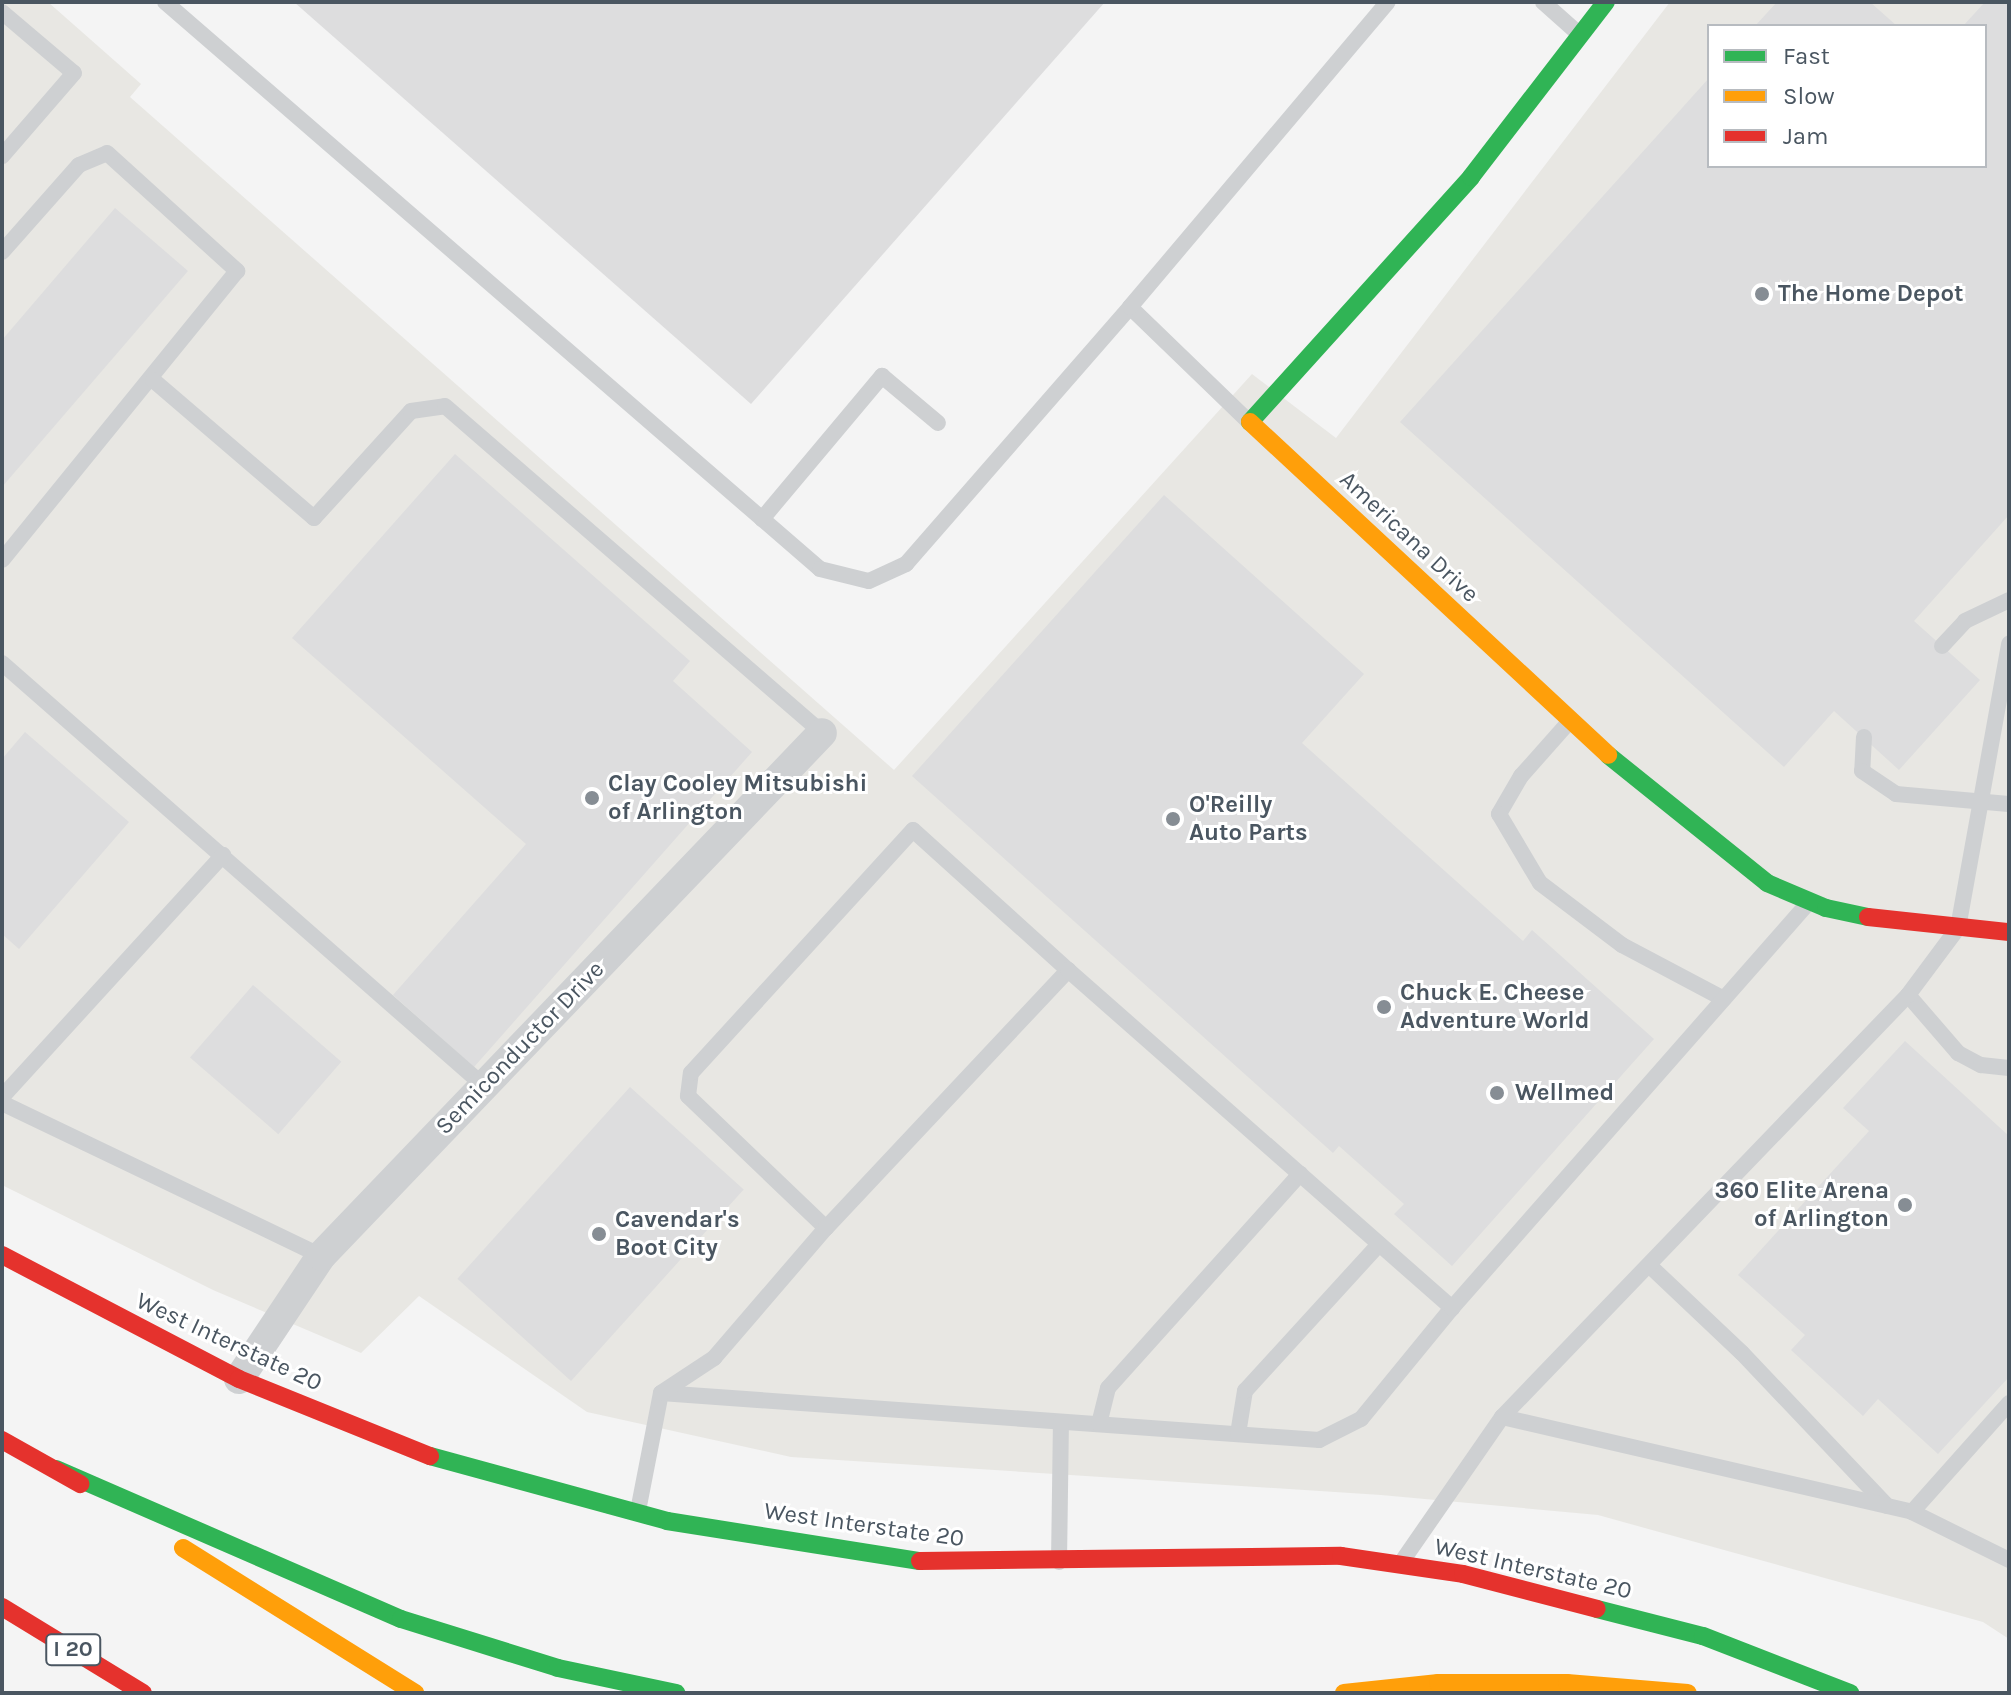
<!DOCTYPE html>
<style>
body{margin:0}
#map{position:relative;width:2011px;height:1695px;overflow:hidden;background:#f4f4f4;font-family:Karla,sans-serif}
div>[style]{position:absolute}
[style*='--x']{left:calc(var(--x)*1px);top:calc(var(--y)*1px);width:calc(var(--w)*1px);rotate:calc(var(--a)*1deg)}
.commercial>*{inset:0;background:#e8e7e3}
.building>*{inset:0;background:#ddddde;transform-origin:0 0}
.lane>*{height:16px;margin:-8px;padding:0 8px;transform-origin:8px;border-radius:8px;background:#ced0d2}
.street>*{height:30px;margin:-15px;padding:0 15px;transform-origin:15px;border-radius:15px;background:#ced0d2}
.fast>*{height:18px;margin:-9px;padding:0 9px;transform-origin:9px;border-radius:9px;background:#30b455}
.slow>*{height:18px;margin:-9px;padding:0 9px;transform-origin:9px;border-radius:9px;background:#ff9f0a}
.jam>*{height:18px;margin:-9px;padding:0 9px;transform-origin:9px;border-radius:9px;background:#e5322d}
.dots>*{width:22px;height:22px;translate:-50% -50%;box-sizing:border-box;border:4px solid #fff;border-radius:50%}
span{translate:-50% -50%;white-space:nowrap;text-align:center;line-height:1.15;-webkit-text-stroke:6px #fff;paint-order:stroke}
.shield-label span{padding:2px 6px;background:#fff;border:2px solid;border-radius:6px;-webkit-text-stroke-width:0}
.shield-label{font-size:22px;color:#4a5661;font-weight:700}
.poi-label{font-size:24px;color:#4a5661;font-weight:700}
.left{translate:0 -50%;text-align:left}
.right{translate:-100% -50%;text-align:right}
.street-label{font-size:24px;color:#4a5661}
.frame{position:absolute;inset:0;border:4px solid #4a5661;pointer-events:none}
.legend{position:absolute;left:1707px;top:24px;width:280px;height:144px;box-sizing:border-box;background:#fff;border:2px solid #b7bbc0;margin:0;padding:10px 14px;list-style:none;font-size:24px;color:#4a5661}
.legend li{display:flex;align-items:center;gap:16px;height:40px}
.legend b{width:40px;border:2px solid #b7bbc0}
</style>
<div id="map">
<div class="commercial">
<i style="clip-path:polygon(evenodd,2px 2px,48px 2px,141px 84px,130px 97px,894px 770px,1252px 374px,1336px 438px,1670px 2px,2009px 2px,2009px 1639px,1983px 1622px,1598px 1515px,1381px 1495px,791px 1457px,587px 1412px,419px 1296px,361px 1353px,213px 1290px,2px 1185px,2px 2px,1709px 26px,1985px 26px,1985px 166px,1709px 166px,1709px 26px)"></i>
</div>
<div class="building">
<i style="clip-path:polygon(294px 2px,1105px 2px,751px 404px)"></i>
<i style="clip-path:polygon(1777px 2px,1870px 2px,1897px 26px,1755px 26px)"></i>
<i style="clip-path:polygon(1985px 2px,2009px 2px,2009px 515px,1914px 621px,1980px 680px,1899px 770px,1834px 711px,1784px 767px,1400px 422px,1709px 78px,1709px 166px,1985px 166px,1985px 26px,1963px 26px)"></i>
<i style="clip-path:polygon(115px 208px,188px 271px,2px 487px,2px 340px)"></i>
<i style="clip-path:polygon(455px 454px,690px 661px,673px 681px,752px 752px,474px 1067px,393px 995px,526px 844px,292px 638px)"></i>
<i style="clip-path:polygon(1164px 495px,1364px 674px,1302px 743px,1523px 941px,1532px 930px,1654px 1039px,1452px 1266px,1394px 1214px,1404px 1204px,1339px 1146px,1333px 1153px,912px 776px)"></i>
<i style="clip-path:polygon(25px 732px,129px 822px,19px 949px,2px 934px,2px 759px)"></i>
<i style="left:253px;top:985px;width:117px;height:96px;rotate:41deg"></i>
<i style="clip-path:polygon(1905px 1041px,2009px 1136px,2009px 1377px,1938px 1454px,1878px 1399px,1863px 1416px,1791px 1350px,1805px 1335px,1738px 1275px,1869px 1131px,1843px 1108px)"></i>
<i style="left:630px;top:1087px;width:153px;height:258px;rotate:42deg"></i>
</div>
<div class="lane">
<i style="--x:165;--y:2;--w:866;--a:40.88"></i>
<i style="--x:820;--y:569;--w:50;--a:13.8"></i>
<i style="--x:869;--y:581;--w:41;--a:-24.7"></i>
<i style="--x:906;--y:564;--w:341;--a:-48.9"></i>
<i style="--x:1130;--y:307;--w:163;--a:44"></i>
<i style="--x:1543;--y:2;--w:50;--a:41.7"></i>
<i style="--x:2;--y:12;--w:94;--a:40.3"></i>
<i style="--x:74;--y:73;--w:110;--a:130.9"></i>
<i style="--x:2;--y:252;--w:116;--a:-48.5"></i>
<i style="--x:79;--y:165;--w:30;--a:-23"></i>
<i style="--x:107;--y:153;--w:176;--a:42.2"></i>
<i style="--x:237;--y:271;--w:372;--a:129.1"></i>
<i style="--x:1130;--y:307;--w:399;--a:-49.8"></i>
<i style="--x:153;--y:380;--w:212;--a:40.6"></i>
<i style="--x:314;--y:518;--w:144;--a:-47.8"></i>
<i style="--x:411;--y:411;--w:34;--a:-8"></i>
<i style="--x:445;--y:406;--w:499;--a:40.9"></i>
<i style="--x:762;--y:519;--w:187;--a:-50"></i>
<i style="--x:882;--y:376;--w:73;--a:40"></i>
<i style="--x:1942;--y:646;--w:34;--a:-47"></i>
<i style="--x:1965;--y:621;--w:49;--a:-25.5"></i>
<i style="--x:2;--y:663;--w:641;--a:41.27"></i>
<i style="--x:1569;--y:722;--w:72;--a:131.6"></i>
<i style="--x:1521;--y:776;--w:44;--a:120.1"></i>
<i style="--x:1499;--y:814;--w:80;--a:59.3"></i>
<i style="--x:1540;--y:883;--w:103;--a:37.1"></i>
<i style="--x:1622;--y:945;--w:115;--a:27.9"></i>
<i style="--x:1864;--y:737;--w:34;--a:93"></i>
<i style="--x:1862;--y:771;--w:41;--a:34.1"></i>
<i style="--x:1896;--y:794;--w:113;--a:5.1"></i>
<i style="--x:1908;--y:995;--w:77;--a:49.2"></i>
<i style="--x:1958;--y:1053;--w:26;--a:28"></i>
<i style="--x:1981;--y:1065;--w:28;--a:6"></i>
<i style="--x:2;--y:1097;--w:328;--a:-47.6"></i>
<i style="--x:2;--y:1103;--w:354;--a:25.6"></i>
<i style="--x:826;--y:1228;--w:191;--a:-136.3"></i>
<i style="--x:688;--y:1096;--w:23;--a:-83"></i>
<i style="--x:691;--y:1073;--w:329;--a:-47.6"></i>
<i style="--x:913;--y:830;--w:209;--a:42.1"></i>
<i style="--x:1651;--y:1267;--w:125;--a:43.4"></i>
<i style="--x:1742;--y:1353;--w:211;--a:46.5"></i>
<i style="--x:661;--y:1393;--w:660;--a:4.09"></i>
<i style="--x:1319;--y:1440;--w:47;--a:-26.6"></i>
<i style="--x:1361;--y:1419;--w:144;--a:-50.7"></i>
<i style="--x:1502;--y:1417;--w:421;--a:13"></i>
<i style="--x:1912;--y:1512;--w:146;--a:-48.3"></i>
<i style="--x:1099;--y:1424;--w:37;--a:-76"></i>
<i style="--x:1108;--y:1388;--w:288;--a:-48.1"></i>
<i style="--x:1238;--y:1434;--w:44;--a:-80.8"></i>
<i style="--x:1245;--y:1391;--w:199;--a:-47.6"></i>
<i style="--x:638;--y:1511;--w:120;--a:-79"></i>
<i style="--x:661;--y:1393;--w:64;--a:-33.4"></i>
<i style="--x:714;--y:1358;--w:172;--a:-49.3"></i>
<i style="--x:826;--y:1228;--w:354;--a:-46.8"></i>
<i style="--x:1068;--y:970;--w:512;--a:41.35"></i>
<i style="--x:1452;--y:1308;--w:541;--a:-48.67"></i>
<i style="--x:1912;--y:1512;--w:108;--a:26.3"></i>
<i style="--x:1403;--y:1560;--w:174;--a:-55.3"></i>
<i style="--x:1502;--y:1417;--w:586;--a:-46.11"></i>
<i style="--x:1908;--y:995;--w:84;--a:-53.3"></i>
<i style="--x:1958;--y:928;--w:289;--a:-79.8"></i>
<i style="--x:1059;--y:1562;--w:140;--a:-89.2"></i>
</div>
<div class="street">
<i style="--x:239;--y:1379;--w:148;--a:-56.3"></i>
<i style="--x:321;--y:1256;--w:724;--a:-46.23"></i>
</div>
<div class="fast">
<i style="--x:1250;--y:422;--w:330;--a:-47.9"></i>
<i style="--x:1471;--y:177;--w:221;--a:-52.4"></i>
<i style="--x:1608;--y:755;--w:204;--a:38.8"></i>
<i style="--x:1767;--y:883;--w:64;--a:23"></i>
<i style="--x:1826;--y:908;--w:43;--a:12.1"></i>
<i style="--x:430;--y:1456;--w:246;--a:15.3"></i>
<i style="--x:667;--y:1521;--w:256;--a:9"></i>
<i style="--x:56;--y:1469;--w:376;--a:23.5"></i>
<i style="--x:401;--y:1619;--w:164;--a:17.3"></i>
<i style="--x:558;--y:1668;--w:121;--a:12"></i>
<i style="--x:1597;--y:1609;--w:109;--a:14.3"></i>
<i style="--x:1703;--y:1636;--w:158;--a:21.2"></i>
</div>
<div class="slow">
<i style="--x:1250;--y:422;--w:489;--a:42.9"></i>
<i style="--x:183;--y:1548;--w:274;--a:32"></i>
<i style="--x:1344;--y:1693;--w:95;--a:-6.1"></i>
<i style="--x:1438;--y:1683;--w:129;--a:0"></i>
<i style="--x:1567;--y:1683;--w:121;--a:4.7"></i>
</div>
<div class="jam">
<i style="--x:1868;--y:917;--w:142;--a:6.1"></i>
<i style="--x:2;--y:1255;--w:267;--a:27.6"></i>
<i style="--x:239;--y:1379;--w:206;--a:22"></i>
<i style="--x:2;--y:1440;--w:90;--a:29.4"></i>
<i style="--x:920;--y:1561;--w:421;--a:-0.7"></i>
<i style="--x:1341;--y:1556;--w:123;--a:8.4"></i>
<i style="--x:1463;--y:1574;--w:138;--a:14.6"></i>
<i style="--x:2;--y:1607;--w:165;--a:31.4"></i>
</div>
<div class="dots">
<i style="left:1762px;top:294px;background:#868d94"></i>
<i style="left:592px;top:798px;background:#868d94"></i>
<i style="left:1173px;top:819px;background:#868d94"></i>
<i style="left:1384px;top:1007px;background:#868d94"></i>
<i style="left:1497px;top:1093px;background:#868d94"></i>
<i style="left:1905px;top:1205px;background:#868d94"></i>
<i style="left:599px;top:1234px;background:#868d94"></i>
</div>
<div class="shield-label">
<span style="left:73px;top:1650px">I 20</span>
</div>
<div class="poi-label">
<span class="left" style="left:1778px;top:294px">The Home Depot</span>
<span class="left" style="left:608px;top:798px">Clay Cooley Mitsubishi<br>of Arlington</span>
<span class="left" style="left:1189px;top:819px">O'Reilly<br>Auto Parts</span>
<span class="left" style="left:1400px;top:1007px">Chuck E. Cheese<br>Adventure World</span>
<span class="left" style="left:1515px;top:1093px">Wellmed</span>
<span class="right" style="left:1889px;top:1205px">360 Elite Arena<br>of Arlington</span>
<span class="left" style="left:615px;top:1234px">Cavendar's<br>Boot City</span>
</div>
<div class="street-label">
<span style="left:1409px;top:537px;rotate:43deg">Americana Drive</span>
<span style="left:520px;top:1048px;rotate:-46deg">Semiconductor Drive</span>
<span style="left:229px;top:1342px;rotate:25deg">West Interstate 20</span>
<span style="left:864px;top:1525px;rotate:8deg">West Interstate 20</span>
<span style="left:1533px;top:1569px;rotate:13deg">West Interstate 20</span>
</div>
<div class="frame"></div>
<ul class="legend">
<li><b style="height:10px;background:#30b455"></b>Fast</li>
<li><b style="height:10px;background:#ff9f0a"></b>Slow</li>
<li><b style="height:10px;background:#e5322d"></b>Jam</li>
</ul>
</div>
